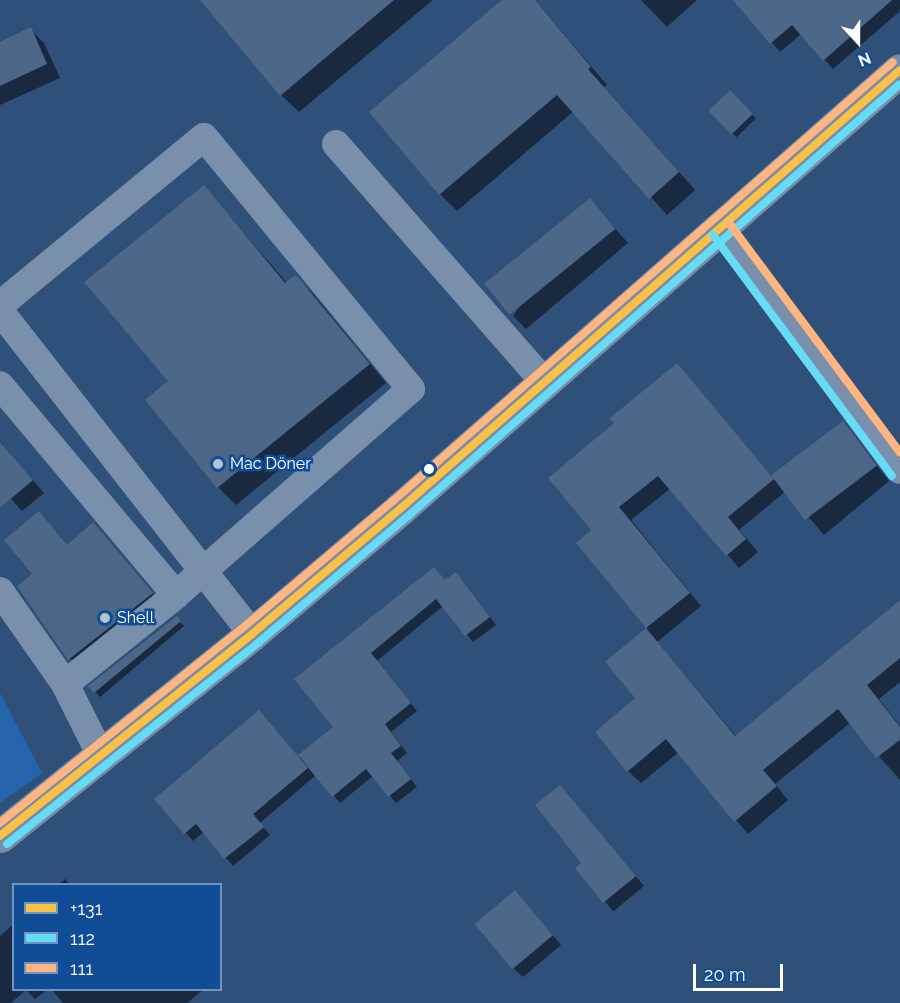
<!DOCTYPE html>
<meta charset="utf-8">
<style>
body{margin:0}
#map{position:relative;width:900px;height:1003px;overflow:hidden;background:#2f5078;font-family:Raleway,sans-serif}
div>[style]{position:absolute}
[style*='--x']{left:calc(var(--x)*1px);top:calc(var(--y)*1px);width:calc(var(--w)*1px);rotate:calc(var(--a)*1deg)}
.green>*{inset:0;background:#2564ad}
.shadow>*{inset:0;background:#0007;transform-origin:0 0}
.building>*{inset:0;background:#4c6787;transform-origin:0 0}
.minor>*{height:28px;margin:-14px;padding:0 14px;transform-origin:14px;border-radius:14px;background:#7890ab}
.major>*{height:33px;margin:-16.5px;padding:0 16.5px;transform-origin:16.5px;border-radius:16.5px;background:#778da8}
.bus-1>*{height:8px;margin:-4px;padding:0 4px;transform-origin:4px;border-radius:4px;background:#fbc046}
.bus-2>*{height:8px;margin:-4px;padding:0 4px;transform-origin:4px;border-radius:4px;background:#66dbf5}
.bus-3>*{height:8px;margin:-4px;padding:0 4px;transform-origin:4px;border-radius:4px;background:#ffb580}
.dots>*{width:16px;height:16px;translate:-50% -50%;box-sizing:border-box;border:3px solid #114d96;border-radius:50%}
span{translate:-50% -50%;white-space:nowrap;text-align:center;line-height:1.15;-webkit-text-stroke:5px #114d96;paint-order:stroke}
.poi-label{font-size:16px;color:#fff}
.left{translate:0 -50%;text-align:left}
.legend{position:absolute;left:12px;top:883px;width:210px;height:108px;box-sizing:border-box;background:#114d96;border:2px solid #7094c0;margin:0;padding:8px 10px;list-style:none;font-size:18px;color:#fff}
.legend li{display:flex;align-items:center;gap:12px;height:30px}
.legend b{width:30px;border:2px solid #7094c0}
.north{position:absolute;left:828px;top:12px;width:60px;height:60px;-webkit-text-stroke:4px #114d96;paint-order:stroke;rotate:159deg;font-size:16px;font-weight:700;line-height:24px;text-align:center;color:#fff}
.north::after{content:'';display:block;margin:auto;width:21px;height:27px;background:#fff;clip-path:polygon(50% 0,100% 100%,50% 72%,0 100%)}
.scale{position:absolute;left:693px;top:964px;width:90px;height:27px;box-sizing:border-box;border:3px solid #fff;border-top:0;padding-left:8px;font-size:18px;line-height:21px;white-space:nowrap;color:#fff;-webkit-text-stroke:4px #114d96;paint-order:stroke}
</style>
<div id="map">
<div class="green">
<i style="clip-path:polygon(0 693px,42px 773px,0 803px)"></i>
</div>
<div class="shadow">
<i style="clip-path:polygon(214px 0,433px 0,299px 112px,281px 95px)"></i>
<i style="clip-path:polygon(505px 0,535px 0,607px 85px,604px 87px,695px 190px,667px 215px,574px 111px,457px 211px,440px 194px)"></i>
<i style="clip-path:polygon(641px 0,697px 0,667px 27px)"></i>
<i style="clip-path:polygon(735px 0,900px 0,900px 11px,833px 69px,801px 34px,780px 52px)"></i>
<i style="clip-path:polygon(30px 29px,44px 43px,60px 78px,0 105px,0 43px)"></i>
<i style="left:730px;top:92px;width:37px;height:27px;rotate:46deg"></i>
<i style="clip-path:polygon(204px 187px,287px 283px,296px 277px,313px 294px,386px 383px,236px 505px,218px 487px,170px 381px)"></i>
<i style="clip-path:polygon(590px 200px,628px 243px,526px 329px,513px 316px)"></i>
<i style="clip-path:polygon(677px 365px,775px 480px,843px 423px,889px 481px,824px 535px,786px 491px,739px 530px,758px 552px,739px 568px,671px 488px,631px 520px,701px 606px,657px 642px,736px 736px,900px 602px,900px 682px,879px 699px,900px 726px,900px 780px,850px 723px,775px 784px,788px 800px,748px 834px,679px 752px,641px 783px,628px 771px,637px 698px,608px 662px,648px 628px,578px 543px,593px 531px,616px 423px)"></i>
<i style="clip-path:polygon(0 442px,44px 493px,22px 511px,0 487px)"></i>
<i style="clip-path:polygon(99px 530px,157px 599px,75px 665px,19px 586px,67px 546px)"></i>
<i style="clip-path:polygon(463px 581px,496px 625px,473px 642px,443px 606px,377px 661px,417px 711px,391px 732px,407px 753px,397px 761px,417px 787px,396px 803px,373px 776px,340px 803px,316px 775px,260px 823px,270px 835px,233px 866px,204px 832px,193px 841px,156px 799px,299px 757px,335px 728px,297px 679px,446px 582px)"></i>
<i style="clip-path:polygon(176px 618px,184px 626px,100px 697px,91px 687px)"></i>
<i style="left:608px;top:843px;width:56px;height:40px;rotate:50deg"></i>
<i style="clip-path:polygon(65px 879px,70px 884px,59px 884px)"></i>
<i style="clip-path:polygon(524px 901px,561px 945px,523px 977px,513px 968px)"></i>
<i style="clip-path:polygon(14px 924px,14px 990px,47px 990px,35px 999px,26px 990px,11px 1003px,0 1003px,0 936px)"></i>
<i style="clip-path:polygon(52px 990px,203px 990px,187px 1003px,63px 1003px)"></i>
</div>
<div class="building">
<i style="clip-path:polygon(200px 0,394px 0,280px 96px)"></i>
<i style="clip-path:polygon(502px 0,535px 0,591px 67px,588px 69px,679px 172px,649px 199px,557px 95px,439px 195px,369px 112px)"></i>
<i style="clip-path:polygon(733px 0,892px 0,823px 61px,792px 25px,770px 44px)"></i>
<i style="clip-path:polygon(31px 27px,47px 64px,0 86px,0 42px)"></i>
<i style="left:730px;top:90px;width:33px;height:30px;rotate:46deg"></i>
<i style="clip-path:polygon(204px 185px,285px 283px,296px 275px,370px 364px,217px 488px,145px 400px,168px 381px,84px 282px)"></i>
<i style="left:590px;top:198px;width:40px;height:136px;rotate:51deg"></i>
<i style="clip-path:polygon(677px 363px,774px 479px,728px 517px,746px 539px,726px 556px,658px 476px,619px 507px,690px 593px,646px 628px,576px 543px,591px 530px,548px 478px,614px 423px,610px 418px)"></i>
<i style="left:843px;top:421px;width:56px;height:90px;rotate:53deg"></i>
<i style="clip-path:polygon(0 442px,33px 480px,0 508px)"></i>
<i style="clip-path:polygon(39px 511px,67px 545px,93px 522px,153px 593px,68px 660px,17px 586px,32px 574px,4px 540px)"></i>
<i style="clip-path:polygon(434px 567px,445px 580px,456px 572px,490px 617px,465px 636px,436px 599px,371px 653px,411px 703px,385px 724px,401px 746px,391px 753px,411px 779px,388px 797px,366px 769px,332px 797px,298px 755px,333px 727px,294px 679px)"></i>
<i style="clip-path:polygon(900px 600px,900px 658px,867px 685px,900px 727px,900px 740px,876px 758px,838px 709px,763px 770px,777px 786px,734px 822px,666px 739px,627px 772px,595px 732px,635px 698px,605px 662px,646px 628px,735px 736px)"></i>
<i style="clip-path:polygon(177px 616px,181px 621px,94px 693px,88px 686px)"></i>
<i style="clip-path:polygon(259px 710px,308px 768px,253px 814px,264px 827px,224px 859px,196px 824px,184px 834px,154px 799px)"></i>
<i style="clip-path:polygon(560px 785px,636px 876px,603px 903px,575px 868px,581px 863px,535px 805px)"></i>
<i style="left:515px;top:890px;width:59px;height:53px;rotate:50deg"></i>
</div>
<div class="minor">
<i style="--x:336;--y:144;--w:317;--a:48.8"></i>
<i style="--x:721;--y:229;--w:300;--a:53.4"></i>
<i style="--x:0;--y:305;--w:264;--a:-39.5"></i>
<i style="--x:204;--y:137;--w:326;--a:50.6"></i>
<i style="--x:411;--y:389;--w:313;--a:138.8"></i>
<i style="--x:176;--y:595;--w:274;--a:-130"></i>
<i style="--x:0;--y:311;--w:410;--a:52"></i>
<i style="--x:0;--y:591;--w:113;--a:55"></i>
<i style="--x:65;--y:684;--w:78;--a:63.4"></i>
<i style="--x:65;--y:684;--w:142;--a:-38.7"></i>
</div>
<div class="major">
<i style="--x:0;--y:836;--w:323;--a:-38.7"></i>
<i style="--x:252;--y:634;--w:194;--a:-40.2"></i>
<i style="--x:400;--y:509;--w:665;--a:-41.28"></i>
</div>
<div class="bus-1">
<i style="--x:0;--y:836;--w:323;--a:-38.7"></i>
<i style="--x:252;--y:634;--w:194;--a:-40.2"></i>
<i style="--x:400;--y:509;--w:665;--a:-41.28"></i>
</div>
<div class="bus-2">
<i style="--x:713;--y:235;--w:300;--a:53.4"></i>
<i style="--x:7;--y:844;--w:323;--a:-38.7"></i>
<i style="--x:259;--y:642;--w:194;--a:-40.2"></i>
<i style="--x:407;--y:517;--w:656;--a:-41.29"></i>
</div>
<div class="bus-3">
<i style="--x:729;--y:223;--w:286;--a:53.3"></i>
<i style="--x:0;--y:823;--w:314;--a:-38.8"></i>
<i style="--x:245;--y:626;--w:194;--a:-40.2"></i>
<i style="--x:393;--y:501;--w:665;--a:-41.28"></i>
</div>
<div class="dots">
<i style="left:218px;top:464px;background:#b6c2d0"></i>
<i style="left:429px;top:469px;background:#fff"></i>
<i style="left:105px;top:618px;background:#b6c2d0"></i>
</div>
<div class="poi-label">
<span class="left" style="left:230px;top:464px">Mac Döner</span>
<span class="left" style="left:117px;top:618px">Shell</span>
</div>
<ul class="legend">
<li><b style="height:8px;background:#fbc046"></b>+131</li>
<li><b style="height:8px;background:#66dbf5"></b>112</li>
<li><b style="height:8px;background:#ffb580"></b>111</li>
</ul>
<div class="north">N</div>
<div class="scale">20 m</div>
</div>
